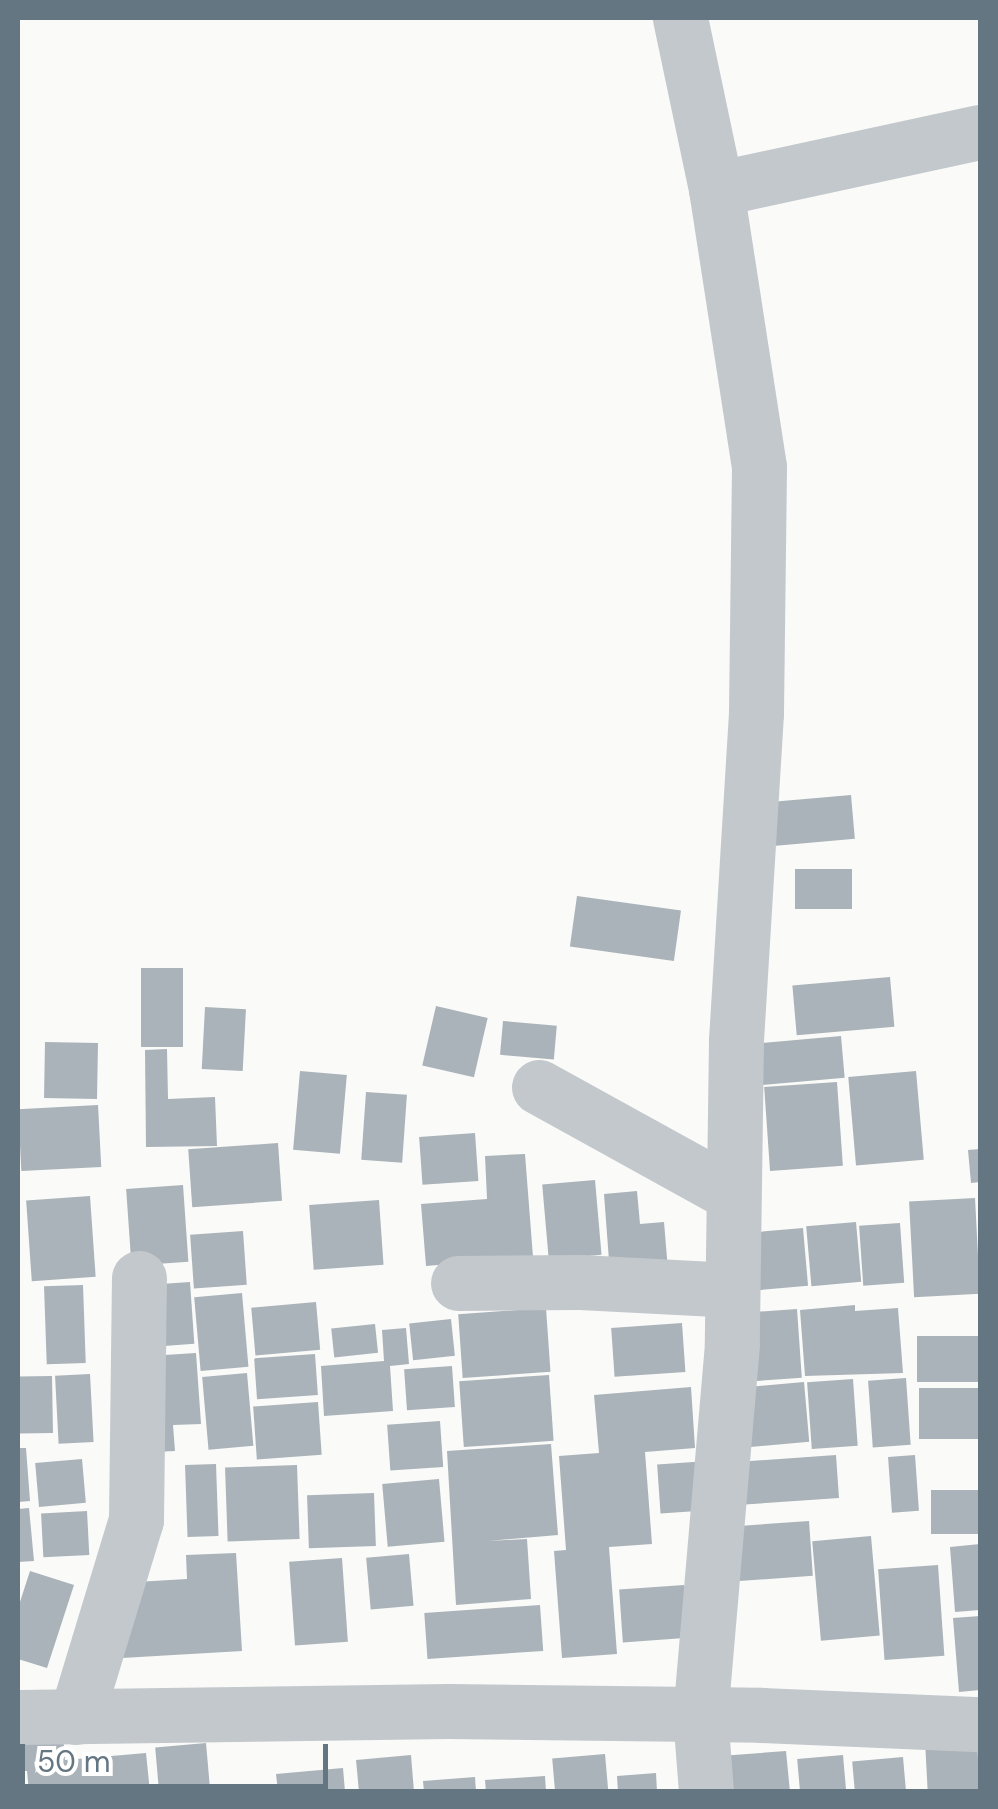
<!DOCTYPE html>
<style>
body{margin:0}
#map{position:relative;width:998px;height:1809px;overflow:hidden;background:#fafaf8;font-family:"DM Sans",sans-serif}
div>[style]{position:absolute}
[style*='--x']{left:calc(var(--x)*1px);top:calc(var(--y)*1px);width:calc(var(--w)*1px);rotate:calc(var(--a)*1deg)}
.building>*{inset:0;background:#aab3b9;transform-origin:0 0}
.minor>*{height:55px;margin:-27.5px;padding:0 27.5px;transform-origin:27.5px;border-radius:27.5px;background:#c3c8cc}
span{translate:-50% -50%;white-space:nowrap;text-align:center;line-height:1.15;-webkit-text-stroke:10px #fff;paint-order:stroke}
.frame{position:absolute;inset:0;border:20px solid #657683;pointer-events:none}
.scale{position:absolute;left:20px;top:1744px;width:308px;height:45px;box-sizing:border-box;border:5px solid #657683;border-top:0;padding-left:12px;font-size:30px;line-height:35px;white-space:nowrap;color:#657683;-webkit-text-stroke:8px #fff;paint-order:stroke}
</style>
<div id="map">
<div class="building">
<i style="left:851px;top:795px;width:44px;height:98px;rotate:85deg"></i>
<i style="left:852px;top:869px;width:40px;height:57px;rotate:90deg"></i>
<i style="left:577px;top:896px;width:105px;height:51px;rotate:8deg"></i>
<i style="left:141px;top:968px;width:42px;height:79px"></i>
<i style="left:890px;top:977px;width:50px;height:98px;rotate:85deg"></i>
<i style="left:436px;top:1006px;width:53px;height:61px;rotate:13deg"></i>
<i style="left:205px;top:1007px;width:41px;height:62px;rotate:3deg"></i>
<i style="left:503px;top:1021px;width:54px;height:34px;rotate:5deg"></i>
<i style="left:841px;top:1036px;width:42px;height:104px;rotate:85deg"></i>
<i style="left:45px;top:1042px;width:53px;height:56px;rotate:1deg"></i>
<i style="clip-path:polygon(167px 1049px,168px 1099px,215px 1097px,217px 1146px,146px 1147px,145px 1050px)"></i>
<i style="left:300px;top:1071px;width:47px;height:79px;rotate:5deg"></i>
<i style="left:916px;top:1071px;width:89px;height:68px;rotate:85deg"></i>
<i style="left:837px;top:1082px;width:84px;height:73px;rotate:86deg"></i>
<i style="left:366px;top:1092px;width:41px;height:68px;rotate:4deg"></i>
<i style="left:98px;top:1105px;width:62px;height:80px;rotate:87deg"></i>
<i style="left:475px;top:1133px;width:48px;height:56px;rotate:86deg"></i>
<i style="left:278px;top:1143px;width:58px;height:90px;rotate:86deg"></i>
<i style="clip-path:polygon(980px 1149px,980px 1182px,971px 1183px,968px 1150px)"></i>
<i style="clip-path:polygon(525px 1154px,533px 1257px,426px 1266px,421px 1204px,487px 1199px,485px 1156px)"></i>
<i style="left:595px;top:1180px;width:75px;height:53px;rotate:85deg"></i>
<i style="left:183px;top:1185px;width:77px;height:57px;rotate:86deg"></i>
<i style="clip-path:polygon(637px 1191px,640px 1224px,664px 1222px,668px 1270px,610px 1274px,604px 1194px)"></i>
<i style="left:90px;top:1196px;width:81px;height:64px;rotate:86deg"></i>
<i style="left:975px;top:1198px;width:96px;height:66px;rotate:87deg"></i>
<i style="left:379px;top:1200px;width:65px;height:70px;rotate:86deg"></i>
<i style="left:856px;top:1222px;width:60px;height:50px;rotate:85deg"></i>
<i style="left:900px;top:1223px;width:60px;height:41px;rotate:86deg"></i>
<i style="left:803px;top:1228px;width:58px;height:63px;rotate:85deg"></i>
<i style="left:243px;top:1231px;width:54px;height:53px;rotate:86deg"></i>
<i style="left:190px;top:1282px;width:62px;height:44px;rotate:86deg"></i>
<i style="left:83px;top:1285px;width:78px;height:39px;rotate:88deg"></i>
<i style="left:242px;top:1293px;width:74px;height:48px;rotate:85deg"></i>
<i style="left:316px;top:1302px;width:48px;height:65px;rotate:85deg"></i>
<i style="clip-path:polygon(855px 1305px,855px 1311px,898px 1308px,903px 1373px,805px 1376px,800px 1310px)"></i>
<i style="left:546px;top:1308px;width:64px;height:88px;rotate:86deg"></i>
<i style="left:797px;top:1309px;width:69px;height:60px;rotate:86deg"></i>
<i style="left:451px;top:1319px;width:37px;height:42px;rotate:84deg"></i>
<i style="left:682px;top:1323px;width:49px;height:71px;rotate:86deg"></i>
<i style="left:375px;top:1324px;width:29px;height:44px;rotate:84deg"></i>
<i style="clip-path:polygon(406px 1328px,409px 1364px,390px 1366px,393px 1411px,324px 1416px,321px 1366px,384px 1361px,382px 1330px)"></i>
<i style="left:980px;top:1336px;width:46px;height:63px;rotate:90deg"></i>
<i style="clip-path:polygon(196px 1353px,201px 1424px,173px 1425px,175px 1451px,154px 1452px,149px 1356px)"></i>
<i style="left:315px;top:1354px;width:41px;height:61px;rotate:86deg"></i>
<i style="left:452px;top:1366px;width:41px;height:48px;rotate:86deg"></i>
<i style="left:247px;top:1373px;width:73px;height:45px;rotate:85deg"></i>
<i style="left:90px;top:1374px;width:68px;height:35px;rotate:87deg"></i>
<i style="left:549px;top:1375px;width:66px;height:90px;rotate:86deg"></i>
<i style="left:52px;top:1376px;width:57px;height:34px;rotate:89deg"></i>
<i style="left:906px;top:1378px;width:67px;height:38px;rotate:86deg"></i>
<i style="left:853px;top:1379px;width:67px;height:46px;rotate:86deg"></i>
<i style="left:804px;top:1382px;width:60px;height:62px;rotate:85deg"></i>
<i style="clip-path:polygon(691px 1387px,695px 1448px,645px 1452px,652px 1544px,609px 1547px,617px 1654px,562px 1658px,554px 1551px,566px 1550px,559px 1456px,599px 1453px,594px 1395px)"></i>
<i style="left:980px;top:1388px;width:51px;height:61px;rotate:90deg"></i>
<i style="left:318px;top:1402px;width:53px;height:65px;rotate:86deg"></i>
<i style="left:440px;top:1421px;width:46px;height:53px;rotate:86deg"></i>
<i style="clip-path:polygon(551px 1444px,558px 1535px,488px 1541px,527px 1539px,531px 1599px,456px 1605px,447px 1451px)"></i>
<i style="clip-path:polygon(18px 1448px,26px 1448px,30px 1501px,18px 1502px)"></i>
<i style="left:836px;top:1455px;width:43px;height:106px;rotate:86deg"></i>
<i style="left:915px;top:1455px;width:56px;height:27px;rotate:86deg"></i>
<i style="left:82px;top:1459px;width:44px;height:47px;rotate:85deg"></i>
<i style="left:708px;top:1461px;width:49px;height:51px;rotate:86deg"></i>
<i style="left:216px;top:1464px;width:72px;height:31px;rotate:88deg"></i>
<i style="left:297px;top:1465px;width:74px;height:72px;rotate:88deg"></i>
<i style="left:439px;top:1479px;width:63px;height:57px;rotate:85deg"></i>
<i style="left:980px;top:1490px;width:44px;height:49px;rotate:90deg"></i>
<i style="left:374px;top:1493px;width:53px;height:67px;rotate:88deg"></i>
<i style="clip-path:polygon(29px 1508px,34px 1561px,18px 1562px,18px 1509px)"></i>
<i style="left:87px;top:1511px;width:44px;height:46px;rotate:87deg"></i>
<i style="left:809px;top:1521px;width:55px;height:81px;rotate:86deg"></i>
<i style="left:871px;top:1536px;width:100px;height:59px;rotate:85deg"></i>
<i style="clip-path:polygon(980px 1544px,980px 1610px,955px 1612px,950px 1547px)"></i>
<i style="clip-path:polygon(236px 1553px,242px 1651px,122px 1658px,119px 1583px,187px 1579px,186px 1555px)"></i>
<i style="left:409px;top:1554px;width:52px;height:43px;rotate:85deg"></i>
<i style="left:342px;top:1558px;width:84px;height:53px;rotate:86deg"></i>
<i style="left:938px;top:1565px;width:91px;height:60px;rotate:86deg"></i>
<i style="clip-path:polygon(30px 1571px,74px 1585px,47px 1668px,18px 1659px,18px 1608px)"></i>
<i style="left:684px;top:1585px;width:53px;height:65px;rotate:86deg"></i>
<i style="left:540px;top:1605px;width:46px;height:116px;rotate:86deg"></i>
<i style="clip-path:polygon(980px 1616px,980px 1690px,959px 1692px,953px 1618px)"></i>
<i style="clip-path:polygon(63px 1734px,65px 1760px,146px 1753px,150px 1792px,29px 1792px,27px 1771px,18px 1771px,18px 1738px)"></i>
<i style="left:977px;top:1739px;width:53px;height:52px;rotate:87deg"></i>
<i style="left:206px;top:1743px;width:49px;height:51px;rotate:85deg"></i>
<i style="clip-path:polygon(786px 1751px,790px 1792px,709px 1792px,707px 1757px)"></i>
<i style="left:605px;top:1754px;width:38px;height:53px;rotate:85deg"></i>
<i style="clip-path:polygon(411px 1755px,414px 1792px,359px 1792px,356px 1760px)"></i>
<i style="left:843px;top:1755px;width:37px;height:46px;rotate:85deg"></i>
<i style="left:903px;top:1757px;width:35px;height:51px;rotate:85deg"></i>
<i style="clip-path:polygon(343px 1768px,345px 1792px,278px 1792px,276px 1774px)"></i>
<i style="clip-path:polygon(656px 1773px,657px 1792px,618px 1792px,617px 1776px)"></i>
<i style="clip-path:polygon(545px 1776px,546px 1792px,486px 1792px,485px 1780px)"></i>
<i style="clip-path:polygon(475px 1777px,476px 1792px,424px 1792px,423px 1781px)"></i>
</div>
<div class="minor">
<i style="--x:680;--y:18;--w:175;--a:78.1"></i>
<i style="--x:716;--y:189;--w:281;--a:81.2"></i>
<i style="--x:759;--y:467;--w:246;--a:90.7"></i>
<i style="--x:756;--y:713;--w:329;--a:93.5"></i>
<i style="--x:736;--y:1041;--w:303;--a:90.8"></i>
<i style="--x:732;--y:1344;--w:372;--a:94.9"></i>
<i style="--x:700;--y:1715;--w:77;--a:85.5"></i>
<i style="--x:716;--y:189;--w:270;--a:-12.2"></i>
<i style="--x:539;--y:1087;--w:219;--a:28.9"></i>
<i style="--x:458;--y:1283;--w:122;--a:-0.5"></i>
<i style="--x:580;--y:1282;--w:151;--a:3"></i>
<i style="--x:18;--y:1717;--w:430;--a:-0.8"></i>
<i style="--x:448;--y:1711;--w:313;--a:0.7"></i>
<i style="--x:761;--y:1715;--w:219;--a:2.4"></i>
<i style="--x:76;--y:1717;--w:206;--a:-73.1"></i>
<i style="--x:136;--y:1520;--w:242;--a:-89.3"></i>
</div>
<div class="frame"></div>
<div class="scale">50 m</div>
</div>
